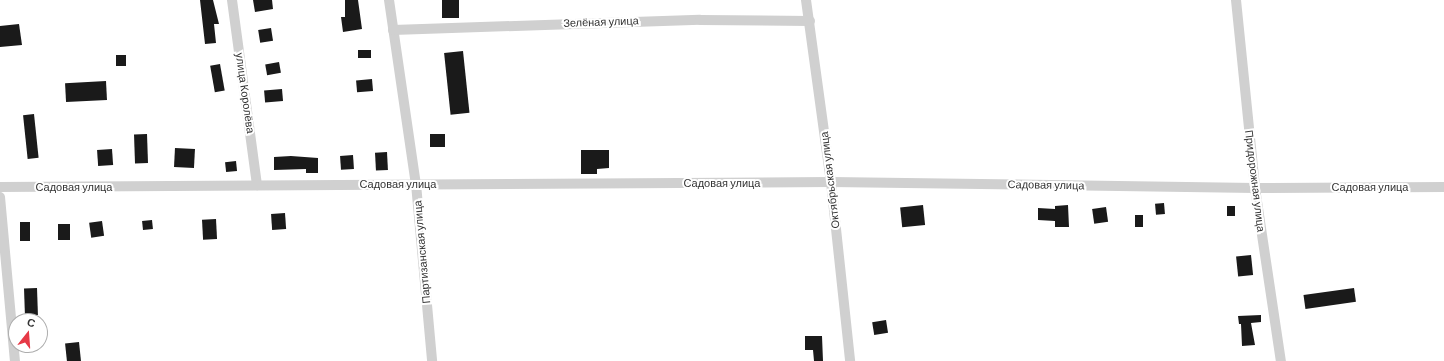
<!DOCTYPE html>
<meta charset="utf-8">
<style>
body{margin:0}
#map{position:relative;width:1444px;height:361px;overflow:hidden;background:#fff;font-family:Barlow,sans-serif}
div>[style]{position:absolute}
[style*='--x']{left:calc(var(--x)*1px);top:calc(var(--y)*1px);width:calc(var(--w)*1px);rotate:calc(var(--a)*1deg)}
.building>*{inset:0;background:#1a1a1a;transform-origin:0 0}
.street>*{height:10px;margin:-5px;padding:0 5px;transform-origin:5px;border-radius:5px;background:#d0d0d0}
span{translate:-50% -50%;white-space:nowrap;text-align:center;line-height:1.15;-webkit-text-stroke:4px #fff;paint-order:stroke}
.street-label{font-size:11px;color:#333}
.north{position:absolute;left:8px;top:313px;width:40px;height:40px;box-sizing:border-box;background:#fff;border:1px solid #adadad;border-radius:50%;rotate:17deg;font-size:11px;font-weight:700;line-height:16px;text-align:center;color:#333}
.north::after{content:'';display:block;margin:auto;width:14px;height:18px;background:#e63946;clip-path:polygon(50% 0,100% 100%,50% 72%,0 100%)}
</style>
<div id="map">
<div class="building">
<i style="clip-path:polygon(200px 0,213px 0,219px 24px,214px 24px,216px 43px,205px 44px)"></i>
<i style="clip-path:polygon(253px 0,272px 0,273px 9px,255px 12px)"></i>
<i style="clip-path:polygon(345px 0,358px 0,362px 29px,343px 32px,341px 17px,345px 17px)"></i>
<i style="left:442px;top:0;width:17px;height:18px"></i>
<i style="clip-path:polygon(19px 24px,22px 45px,0 47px,0 26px)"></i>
<i style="left:271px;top:28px;width:13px;height:13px;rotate:81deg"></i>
<i style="left:358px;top:50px;width:13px;height:8px"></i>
<i style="left:463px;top:51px;width:62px;height:19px;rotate:84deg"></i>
<i style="left:126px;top:55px;width:11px;height:10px;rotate:90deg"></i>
<i style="left:279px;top:62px;width:11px;height:14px;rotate:80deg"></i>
<i style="left:220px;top:64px;width:27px;height:10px;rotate:80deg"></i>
<i style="left:372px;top:79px;width:12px;height:16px;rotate:85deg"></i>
<i style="left:106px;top:81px;width:19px;height:41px;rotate:87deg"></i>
<i style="left:282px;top:89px;width:12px;height:18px;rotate:85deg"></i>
<i style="left:34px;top:114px;width:44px;height:11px;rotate:84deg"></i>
<i style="left:147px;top:134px;width:29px;height:13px;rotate:88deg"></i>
<i style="left:430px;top:134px;width:15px;height:13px"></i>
<i style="left:175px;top:148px;width:20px;height:19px;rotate:3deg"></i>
<i style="left:112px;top:149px;width:16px;height:15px;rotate:86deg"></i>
<i style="clip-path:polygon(581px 150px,609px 150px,609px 168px,597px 169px,597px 174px,581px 174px)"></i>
<i style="left:387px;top:152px;width:18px;height:12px;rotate:87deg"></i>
<i style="left:353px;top:155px;width:14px;height:13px;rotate:86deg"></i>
<i style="clip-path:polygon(291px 156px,318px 158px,318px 173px,306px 173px,306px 169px,274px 170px,274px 157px)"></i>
<i style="left:236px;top:161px;width:10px;height:11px;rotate:84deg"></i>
<i style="left:1164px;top:203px;width:11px;height:9px;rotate:85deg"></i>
<i style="left:923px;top:205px;width:20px;height:23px;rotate:84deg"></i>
<i style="clip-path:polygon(1068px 205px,1069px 227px,1055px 227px,1055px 221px,1038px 220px,1038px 208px,1055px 209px,1055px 206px)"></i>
<i style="left:1227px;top:206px;width:8px;height:10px"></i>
<i style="left:1106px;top:207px;width:15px;height:14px;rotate:82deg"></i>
<i style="left:285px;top:213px;width:16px;height:14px;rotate:86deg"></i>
<i style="left:1135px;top:215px;width:8px;height:12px"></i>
<i style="left:216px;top:219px;width:20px;height:14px;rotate:87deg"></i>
<i style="left:152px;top:220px;width:9px;height:10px;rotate:84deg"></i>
<i style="left:102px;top:221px;width:15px;height:13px;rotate:82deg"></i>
<i style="left:20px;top:222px;width:10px;height:19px"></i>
<i style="left:58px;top:224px;width:12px;height:16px"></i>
<i style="left:1251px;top:255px;width:20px;height:15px;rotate:84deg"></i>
<i style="left:37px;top:288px;width:27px;height:13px;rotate:88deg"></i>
<i style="left:1354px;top:288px;width:14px;height:51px;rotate:82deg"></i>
<i style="clip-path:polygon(1261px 315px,1261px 322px,1251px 323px,1255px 345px,1242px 346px,1241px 324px,1239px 324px,1238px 316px)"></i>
<i style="left:886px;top:320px;width:13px;height:14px;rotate:81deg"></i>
<i style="clip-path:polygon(805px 336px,822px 336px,823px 361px,814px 361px,813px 350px,805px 350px)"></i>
<i style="left:79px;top:342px;width:19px;height:14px;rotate:84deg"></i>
</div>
<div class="street">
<i style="--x:232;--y:0;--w:187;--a:82.3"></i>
<i style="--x:389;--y:0;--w:186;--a:81.7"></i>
<i style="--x:416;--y:184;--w:178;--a:84.8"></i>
<i style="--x:806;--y:0;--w:184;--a:82.2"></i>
<i style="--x:831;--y:182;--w:180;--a:83.9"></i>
<i style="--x:1236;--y:0;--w:189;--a:84.2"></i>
<i style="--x:1255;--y:188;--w:175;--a:81.5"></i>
<i style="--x:393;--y:30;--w:307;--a:-1.9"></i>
<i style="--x:700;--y:20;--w:110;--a:0.5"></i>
<i style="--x:0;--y:187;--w:831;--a:-0.34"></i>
<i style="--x:831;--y:182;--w:424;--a:0.8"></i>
<i style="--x:1255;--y:188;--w:189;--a:-0.3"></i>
<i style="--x:0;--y:197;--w:165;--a:84.8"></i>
</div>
<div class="street-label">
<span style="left:601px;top:22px;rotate:-2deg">Зелёная улица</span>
<span style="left:245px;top:93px;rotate:82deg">улица Королёва</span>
<span style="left:830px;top:180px;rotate:-97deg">Октябрьская улица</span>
<span style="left:1255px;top:181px;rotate:83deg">Придорожная улица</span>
<span style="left:722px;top:183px">Садовая улица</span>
<span style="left:398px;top:184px">Садовая улица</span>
<span style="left:1046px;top:185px;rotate:1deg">Садовая улица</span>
<span style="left:74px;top:187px">Садовая улица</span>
<span style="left:1370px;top:187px">Садовая улица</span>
<span style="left:422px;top:252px;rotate:-95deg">Партизанская улица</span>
</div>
<div class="north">С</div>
</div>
